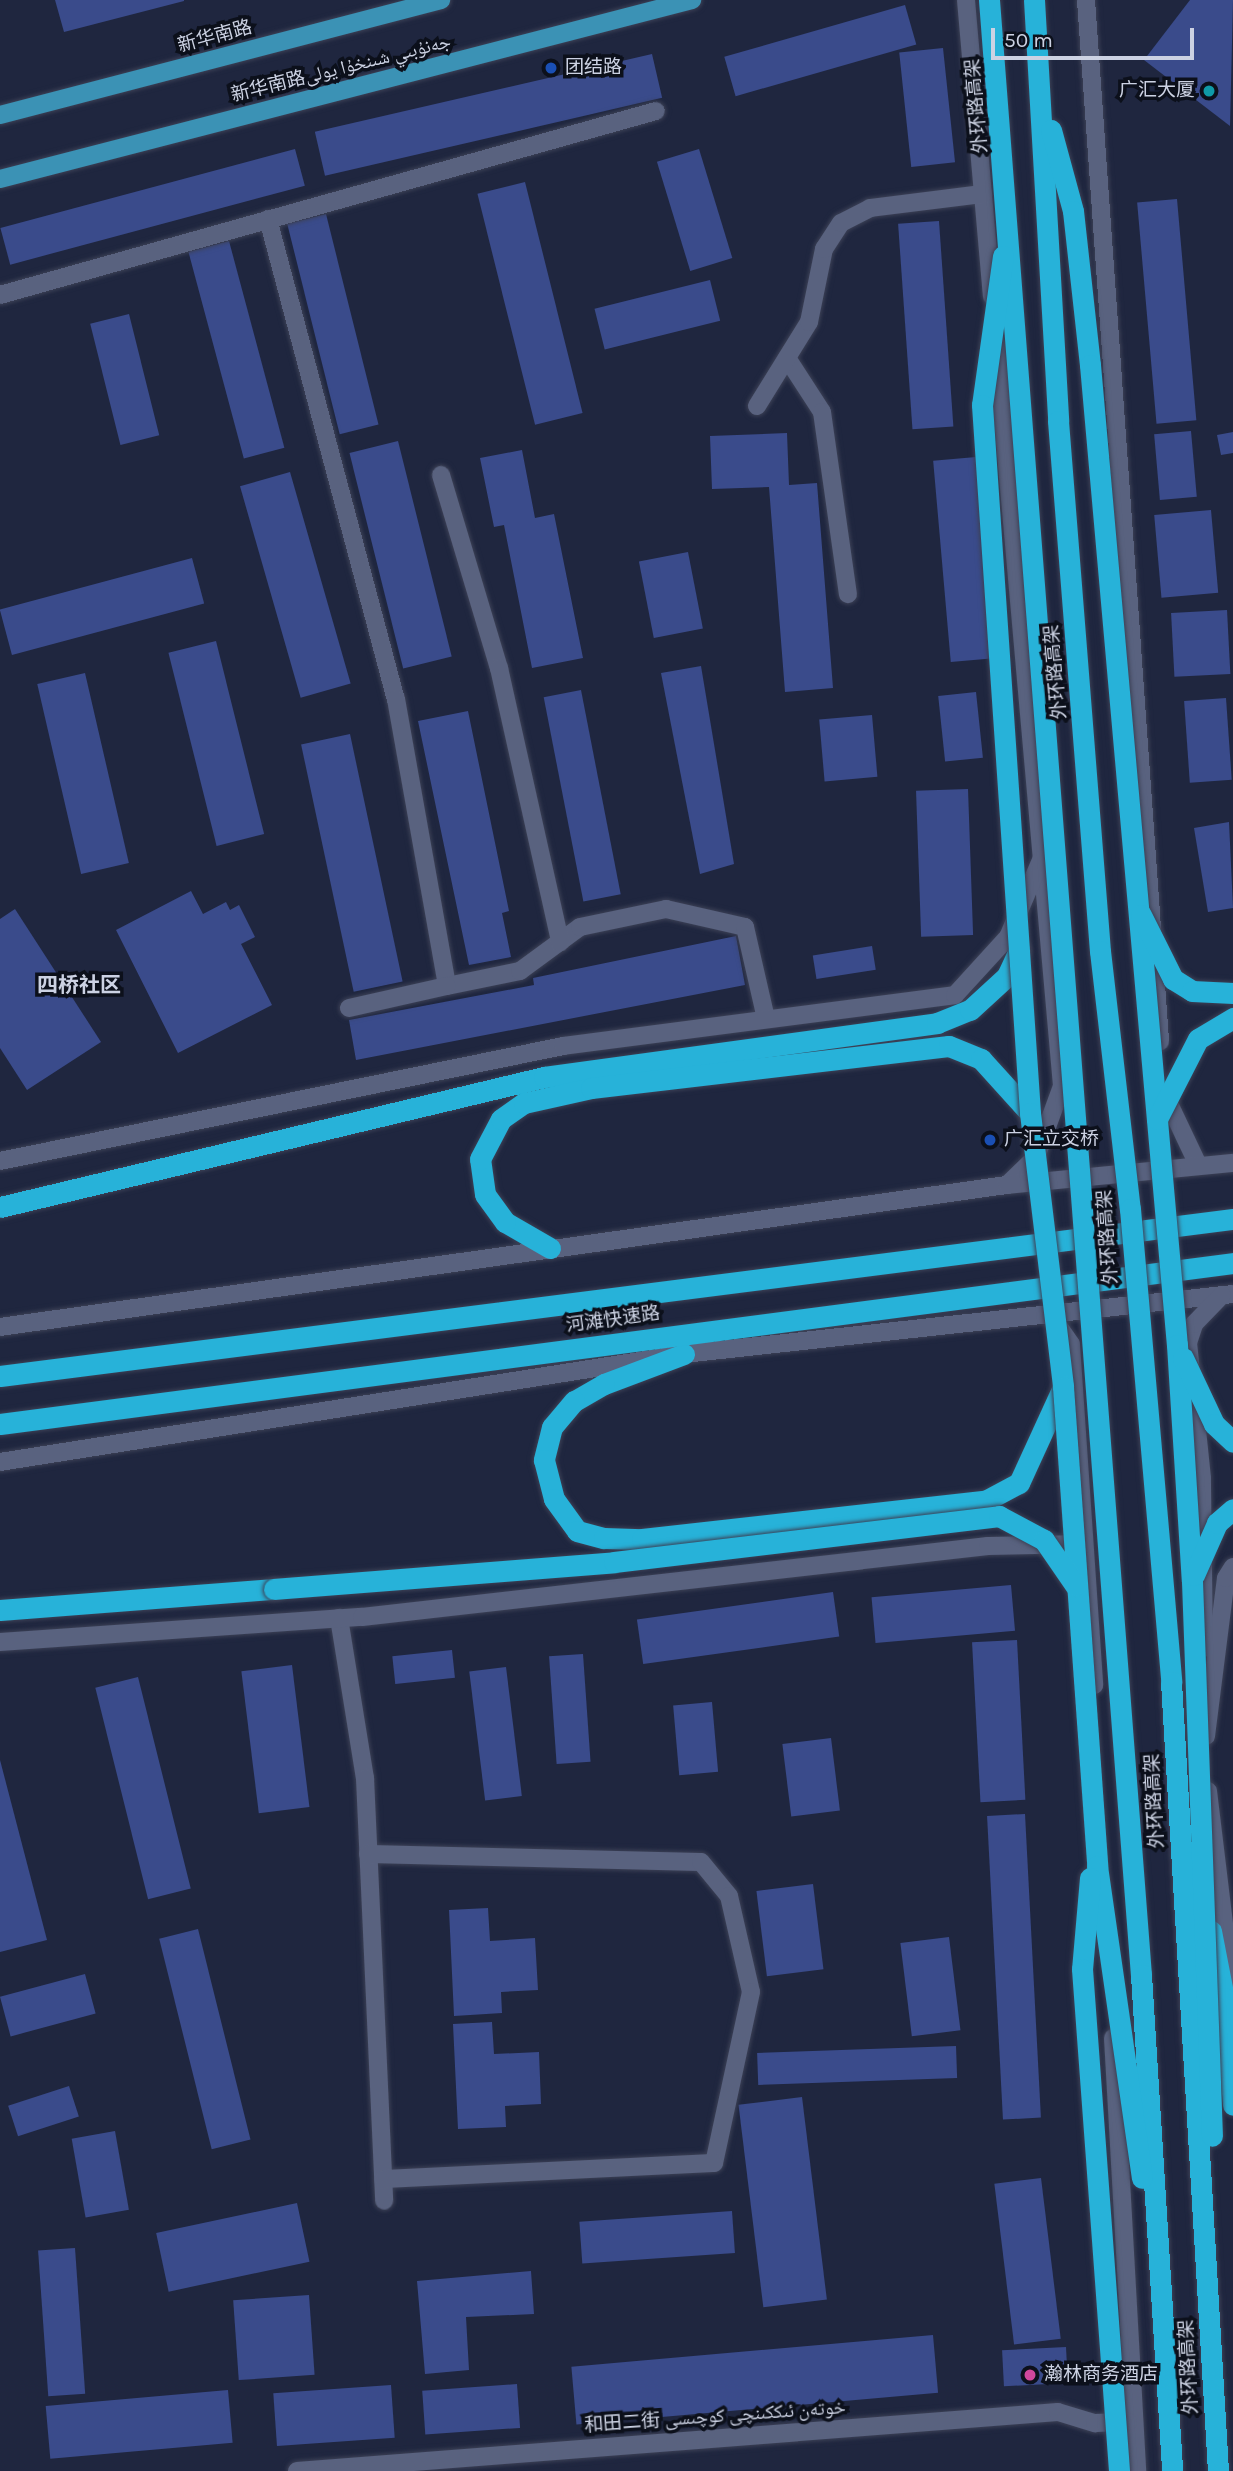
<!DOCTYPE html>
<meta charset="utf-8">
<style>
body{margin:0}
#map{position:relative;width:1233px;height:2471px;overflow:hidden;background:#1f263f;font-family:Karla,"Noto Naskh Arabic","Noto Sans SC",sans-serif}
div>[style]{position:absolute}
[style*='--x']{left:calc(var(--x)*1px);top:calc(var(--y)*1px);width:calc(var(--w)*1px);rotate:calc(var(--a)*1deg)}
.building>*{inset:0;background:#3a4b8b;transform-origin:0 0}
.roads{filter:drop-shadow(0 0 2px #3c4156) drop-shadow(0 0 2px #3c4156)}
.minor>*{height:18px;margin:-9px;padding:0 9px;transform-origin:9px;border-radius:9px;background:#59627f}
.major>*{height:18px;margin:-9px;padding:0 9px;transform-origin:9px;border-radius:9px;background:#3b92b5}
.highway>*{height:21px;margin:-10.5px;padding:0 10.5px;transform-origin:10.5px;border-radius:10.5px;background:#27b2d9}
.bridges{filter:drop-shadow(0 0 2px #3c4156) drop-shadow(0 0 2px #3c4156)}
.highway-bridge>*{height:21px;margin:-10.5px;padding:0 10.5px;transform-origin:10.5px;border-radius:10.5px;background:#27b2d9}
.dots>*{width:19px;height:19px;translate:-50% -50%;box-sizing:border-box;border:4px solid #0c101b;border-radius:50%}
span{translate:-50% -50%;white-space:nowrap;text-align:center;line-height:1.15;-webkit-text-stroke:7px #0c101b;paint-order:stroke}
.street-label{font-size:19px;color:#ccd2e3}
.poi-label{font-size:19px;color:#ccd2e3}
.left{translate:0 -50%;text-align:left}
.right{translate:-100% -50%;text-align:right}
.neighbourhood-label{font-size:21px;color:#ccd2e3;font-weight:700}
.scale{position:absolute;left:991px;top:28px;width:203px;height:32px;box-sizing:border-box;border:4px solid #ccd2e3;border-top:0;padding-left:9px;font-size:21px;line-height:24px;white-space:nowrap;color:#ccd2e3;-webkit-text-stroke:5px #0c101b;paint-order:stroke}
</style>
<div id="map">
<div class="building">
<i style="clip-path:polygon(55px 0,184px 0,184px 1px,64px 32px)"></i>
<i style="clip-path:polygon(1190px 0,1233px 0,1230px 126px,1144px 60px)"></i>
<i style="left:905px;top:5px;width:41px;height:188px;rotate:74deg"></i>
<i style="left:943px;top:48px;width:115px;height:44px;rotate:84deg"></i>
<i style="left:652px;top:54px;width:45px;height:346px;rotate:77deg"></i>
<i style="left:295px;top:149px;width:38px;height:305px;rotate:75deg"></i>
<i style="left:699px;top:149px;width:114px;height:44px;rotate:73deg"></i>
<i style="left:525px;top:182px;width:238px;height:49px;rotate:76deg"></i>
<i style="left:1177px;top:199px;width:222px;height:40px;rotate:85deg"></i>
<i style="left:326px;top:214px;width:217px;height:40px;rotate:76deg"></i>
<i style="left:939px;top:221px;width:206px;height:41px;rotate:86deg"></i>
<i style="left:229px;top:241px;width:214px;height:42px;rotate:75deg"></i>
<i style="left:710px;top:280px;width:42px;height:119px;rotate:76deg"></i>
<i style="left:129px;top:314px;width:125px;height:40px;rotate:76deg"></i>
<i style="left:1191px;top:431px;width:66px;height:37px;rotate:85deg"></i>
<i style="clip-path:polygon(1233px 432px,1233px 453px,1221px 455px,1217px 435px)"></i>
<i style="clip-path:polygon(787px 433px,789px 485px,817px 483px,833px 688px,785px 692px,769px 487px,712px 489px,710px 436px)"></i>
<i style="left:398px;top:441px;width:222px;height:50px;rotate:76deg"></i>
<i style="clip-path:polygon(522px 450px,535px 518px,554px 514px,583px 658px,532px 668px,504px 525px,494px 527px,480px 458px)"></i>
<i style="left:976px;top:457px;width:202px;height:43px;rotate:85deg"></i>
<i style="left:290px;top:472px;width:220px;height:52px;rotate:74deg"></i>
<i style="left:1211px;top:510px;width:83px;height:57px;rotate:85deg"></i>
<i style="left:688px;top:552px;width:78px;height:50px;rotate:79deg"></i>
<i style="left:192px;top:558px;width:47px;height:199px;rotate:75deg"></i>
<i style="left:1227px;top:610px;width:64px;height:56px;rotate:87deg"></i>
<i style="left:216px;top:641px;width:199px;height:49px;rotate:76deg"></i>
<i style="clip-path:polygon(701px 666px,734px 864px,700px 874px,661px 673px)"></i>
<i style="left:85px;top:673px;width:195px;height:49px;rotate:77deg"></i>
<i style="left:581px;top:690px;width:208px;height:38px;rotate:79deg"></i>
<i style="left:976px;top:692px;width:66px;height:38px;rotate:84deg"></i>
<i style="left:1226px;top:698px;width:82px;height:42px;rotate:86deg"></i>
<i style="clip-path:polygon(468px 711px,509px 911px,502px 913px,511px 957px,469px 965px,418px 721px)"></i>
<i style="left:872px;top:715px;width:62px;height:53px;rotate:85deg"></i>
<i style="left:350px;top:734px;width:253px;height:50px;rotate:78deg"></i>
<i style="left:968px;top:789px;width:146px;height:52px;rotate:88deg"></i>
<i style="clip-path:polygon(1229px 822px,1233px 908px,1208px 912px,1194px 828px)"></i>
<i style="clip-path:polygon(191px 891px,203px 914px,226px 902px,230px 910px,239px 905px,255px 937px,241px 944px,272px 1005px,178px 1053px,116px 930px)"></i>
<i style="clip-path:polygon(15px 909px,101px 1042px,27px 1090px,0 1048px,0 919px)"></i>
<i style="clip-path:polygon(736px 936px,745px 985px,356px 1060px,349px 1020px,534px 985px,533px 978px)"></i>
<i style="left:872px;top:946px;width:24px;height:60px;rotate:81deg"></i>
<i style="left:1011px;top:1585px;width:46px;height:140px;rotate:85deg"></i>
<i style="left:833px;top:1592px;width:45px;height:198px;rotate:82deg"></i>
<i style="left:1017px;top:1640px;width:160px;height:45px;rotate:87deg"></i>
<i style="left:452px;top:1650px;width:28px;height:60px;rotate:84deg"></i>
<i style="left:583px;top:1654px;width:108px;height:34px;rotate:86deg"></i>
<i style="left:292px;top:1665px;width:143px;height:51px;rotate:83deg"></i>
<i style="left:506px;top:1667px;width:130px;height:37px;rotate:83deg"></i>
<i style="left:138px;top:1677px;width:218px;height:44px;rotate:76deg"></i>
<i style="left:712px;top:1702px;width:70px;height:39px;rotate:85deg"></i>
<i style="left:831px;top:1738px;width:73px;height:49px;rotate:83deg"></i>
<i style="clip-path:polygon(0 1760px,47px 1940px,0 1952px)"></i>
<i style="left:1025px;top:1814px;width:304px;height:38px;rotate:87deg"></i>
<i style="left:813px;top:1884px;width:86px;height:57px;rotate:83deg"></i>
<i style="clip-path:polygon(488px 1908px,490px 1941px,535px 1938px,538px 1990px,501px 1992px,502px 2013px,454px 2016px,449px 1910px)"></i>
<i style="left:198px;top:1929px;width:217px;height:40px;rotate:76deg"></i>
<i style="left:949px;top:1937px;width:94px;height:49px;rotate:83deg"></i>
<i style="left:85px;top:1974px;width:41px;height:88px;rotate:75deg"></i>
<i style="clip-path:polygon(492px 2022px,494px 2054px,539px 2052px,541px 2104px,505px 2106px,506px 2127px,458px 2129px,453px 2024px)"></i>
<i style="left:956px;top:2046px;width:32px;height:199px;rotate:88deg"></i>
<i style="left:69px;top:2086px;width:32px;height:64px;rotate:72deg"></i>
<i style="left:802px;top:2097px;width:204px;height:64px;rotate:83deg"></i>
<i style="left:115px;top:2131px;width:80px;height:44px;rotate:80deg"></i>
<i style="left:1041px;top:2178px;width:162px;height:47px;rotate:83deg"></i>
<i style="left:297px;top:2203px;width:60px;height:144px;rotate:78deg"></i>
<i style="left:732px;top:2211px;width:42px;height:153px;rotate:86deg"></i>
<i style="left:75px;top:2248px;width:146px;height:37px;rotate:86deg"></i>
<i style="clip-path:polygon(531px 2271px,534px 2314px,466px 2317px,469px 2370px,425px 2374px,417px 2281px)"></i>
<i style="left:309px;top:2295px;width:80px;height:76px;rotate:86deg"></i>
<i style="left:933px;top:2335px;width:58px;height:363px;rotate:85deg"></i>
<i style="left:1066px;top:2347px;width:36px;height:64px;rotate:87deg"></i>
<i style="left:517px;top:2384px;width:44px;height:95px;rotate:86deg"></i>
<i style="left:391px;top:2385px;width:53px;height:118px;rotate:86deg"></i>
<i style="left:228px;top:2390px;width:53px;height:183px;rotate:85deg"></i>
</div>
<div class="roads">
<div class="minor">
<i style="--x:966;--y:0;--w:297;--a:85"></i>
<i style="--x:1086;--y:0;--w:1044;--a:85.93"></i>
<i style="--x:268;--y:219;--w:497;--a:75.1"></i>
<i style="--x:396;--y:699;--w:291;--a:79.9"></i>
<i style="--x:447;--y:986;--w:75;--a:-11.6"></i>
<i style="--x:520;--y:971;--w:74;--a:-36.3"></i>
<i style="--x:580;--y:927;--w:88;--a:-11.8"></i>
<i style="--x:666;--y:909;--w:81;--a:12.8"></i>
<i style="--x:745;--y:927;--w:94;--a:77.1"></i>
<i style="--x:0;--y:295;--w:681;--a:-15.67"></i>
<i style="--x:996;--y:342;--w:747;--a:84.93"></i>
<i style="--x:1062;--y:1086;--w:76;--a:110.1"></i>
<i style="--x:1036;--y:1157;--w:40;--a:136"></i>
<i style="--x:787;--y:358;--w:64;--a:57.1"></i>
<i style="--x:822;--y:412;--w:184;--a:81.9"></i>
<i style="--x:757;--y:406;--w:99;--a:-58.2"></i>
<i style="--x:809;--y:322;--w:75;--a:-78.4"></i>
<i style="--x:824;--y:249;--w:31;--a:-57"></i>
<i style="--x:841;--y:223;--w:33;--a:-27"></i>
<i style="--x:870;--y:208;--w:114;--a:-7.1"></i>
<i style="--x:441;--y:475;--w:202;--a:73.3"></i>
<i style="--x:499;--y:668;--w:281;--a:77.4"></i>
<i style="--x:349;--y:1008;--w:100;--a:-12.7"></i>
<i style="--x:1164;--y:1093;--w:80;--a:64.7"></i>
<i style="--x:0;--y:1161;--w:575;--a:-11.54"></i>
<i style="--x:563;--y:1046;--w:395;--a:-7.4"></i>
<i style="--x:955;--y:995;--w:79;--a:-47.6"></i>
<i style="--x:1008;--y:937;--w:84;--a:-66.8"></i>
<i style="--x:1054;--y:1320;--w:29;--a:55"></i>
<i style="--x:1071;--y:1344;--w:342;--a:86.1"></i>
<i style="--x:0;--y:1327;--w:1017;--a:-8.03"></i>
<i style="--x:1007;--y:1185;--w:227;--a:-5.6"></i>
<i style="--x:0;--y:1462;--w:692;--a:-8.97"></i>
<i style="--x:684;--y:1354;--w:552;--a:-6.24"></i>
<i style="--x:339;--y:1618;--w:162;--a:80.8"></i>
<i style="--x:365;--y:1778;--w:423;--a:87.4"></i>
<i style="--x:0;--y:1642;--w:363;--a:-4"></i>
<i style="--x:362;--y:1617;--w:630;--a:-6.47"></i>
<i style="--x:988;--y:1546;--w:96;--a:-1.2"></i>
<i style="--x:1204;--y:1648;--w:170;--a:-90.7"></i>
<i style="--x:1202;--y:1478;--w:136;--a:-95.9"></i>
<i style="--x:1188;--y:1343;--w:20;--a:-72"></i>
<i style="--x:1194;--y:1324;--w:40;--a:-46"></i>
<i style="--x:1206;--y:1736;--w:159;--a:-82.8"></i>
<i style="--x:1226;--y:1578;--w:13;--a:-58"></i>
<i style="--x:1208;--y:1791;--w:208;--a:83.1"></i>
<i style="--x:368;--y:1854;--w:333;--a:1.4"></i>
<i style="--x:701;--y:1862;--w:44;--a:50.5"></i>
<i style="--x:729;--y:1896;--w:98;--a:77.1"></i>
<i style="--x:751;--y:1992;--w:175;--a:102.2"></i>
<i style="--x:714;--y:2163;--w:331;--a:177.2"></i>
<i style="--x:1113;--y:2038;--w:434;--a:86.8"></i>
<i style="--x:297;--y:2471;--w:763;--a:-4.43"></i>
<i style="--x:1058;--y:2412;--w:39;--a:17"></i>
<i style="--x:1095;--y:2423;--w:33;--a:-2"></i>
</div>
<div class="major">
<i style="--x:0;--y:115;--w:456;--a:-14.6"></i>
<i style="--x:0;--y:179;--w:715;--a:-14.5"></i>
</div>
<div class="highway">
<i style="--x:0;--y:1207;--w:559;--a:-13.44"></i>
<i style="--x:544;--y:1077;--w:397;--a:-7.8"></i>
<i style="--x:937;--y:1023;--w:35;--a:-22"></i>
<i style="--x:970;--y:1010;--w:50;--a:-42.6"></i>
<i style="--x:1007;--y:976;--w:29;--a:-65"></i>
<i style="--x:550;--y:1248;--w:52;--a:-150"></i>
<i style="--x:505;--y:1222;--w:34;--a:-126"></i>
<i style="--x:485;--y:1194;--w:35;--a:-98"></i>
<i style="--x:480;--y:1159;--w:45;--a:-62.3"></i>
<i style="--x:501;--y:1119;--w:28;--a:-35"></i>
<i style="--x:524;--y:1103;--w:69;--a:-12.6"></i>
<i style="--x:591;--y:1088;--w:360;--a:-6.7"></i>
<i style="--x:949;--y:1046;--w:35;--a:22"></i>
<i style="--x:981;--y:1059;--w:73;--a:47.8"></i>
<i style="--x:684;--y:1354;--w:85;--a:159.4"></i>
<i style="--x:604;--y:1384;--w:34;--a:150"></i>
<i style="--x:574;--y:1401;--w:34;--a:130"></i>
<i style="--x:552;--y:1427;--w:34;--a:104"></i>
<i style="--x:544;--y:1460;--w:40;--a:75.6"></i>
<i style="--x:554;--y:1499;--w:39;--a:54"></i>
<i style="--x:577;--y:1531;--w:28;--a:15"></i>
<i style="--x:604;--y:1538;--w:38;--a:2"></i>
<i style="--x:642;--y:1539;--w:347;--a:-6.4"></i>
<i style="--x:987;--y:1500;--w:36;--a:-28"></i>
<i style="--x:1019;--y:1483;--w:106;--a:-65.4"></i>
<i style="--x:0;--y:1376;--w:1243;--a:-7.26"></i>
<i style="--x:0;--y:1424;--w:1243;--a:-7.44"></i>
<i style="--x:0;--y:1610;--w:275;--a:-4.4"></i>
<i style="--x:1211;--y:1931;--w:68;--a:79"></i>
<i style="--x:1224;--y:1998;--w:107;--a:85.2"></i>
</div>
</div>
<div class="bridges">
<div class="highway-bridge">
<i style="--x:989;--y:0;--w:1981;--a:85.6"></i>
<i style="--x:1141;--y:1975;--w:497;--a:86.4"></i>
<i style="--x:1034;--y:0;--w:422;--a:86.7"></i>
<i style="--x:1058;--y:421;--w:532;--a:85.47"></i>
<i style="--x:1100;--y:951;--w:260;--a:83.4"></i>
<i style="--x:1130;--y:1209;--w:475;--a:85"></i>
<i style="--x:1171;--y:1682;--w:790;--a:86.59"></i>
<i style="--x:1051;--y:130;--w:84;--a:74.8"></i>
<i style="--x:1073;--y:211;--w:155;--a:83.7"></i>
<i style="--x:1090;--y:365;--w:984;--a:84.93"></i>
<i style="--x:1177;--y:1345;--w:236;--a:86.4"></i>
<i style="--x:1192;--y:1581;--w:555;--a:87.94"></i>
<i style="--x:1003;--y:256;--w:150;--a:98"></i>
<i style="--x:982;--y:405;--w:710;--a:86.12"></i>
<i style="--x:1030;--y:1113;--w:276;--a:83.1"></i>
<i style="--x:1063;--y:1387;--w:480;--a:85.9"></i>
<i style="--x:1097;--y:1866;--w:315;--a:81.8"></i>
<i style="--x:1141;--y:915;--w:72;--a:63.4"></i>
<i style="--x:1173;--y:979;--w:22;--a:32"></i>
<i style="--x:1192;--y:991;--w:41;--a:2.8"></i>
<i style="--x:1157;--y:1119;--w:90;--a:-62.9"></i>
<i style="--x:1198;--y:1039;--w:41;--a:-31"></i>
<i style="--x:1183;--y:1358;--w:73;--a:64.8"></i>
<i style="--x:1214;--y:1424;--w:26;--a:43"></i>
<i style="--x:1194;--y:1575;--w:57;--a:-66.1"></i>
<i style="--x:1217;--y:1523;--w:21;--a:-41"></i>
<i style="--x:274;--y:1589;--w:341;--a:-4.5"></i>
<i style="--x:614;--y:1562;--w:388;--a:-6.8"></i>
<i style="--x:999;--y:1516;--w:51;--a:28.1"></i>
<i style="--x:1044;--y:1540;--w:55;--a:55.4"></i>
<i style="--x:1090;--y:1878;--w:91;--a:95"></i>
<i style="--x:1082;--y:1969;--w:503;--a:85.78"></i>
</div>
</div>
<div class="dots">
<i style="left:551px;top:68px;background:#1a4fb4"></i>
<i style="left:1209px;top:91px;background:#0f9aa8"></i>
<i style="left:990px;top:1140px;background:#1a4fb4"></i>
<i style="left:1030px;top:2375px;background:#d1479c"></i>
</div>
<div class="street-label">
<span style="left:215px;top:37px;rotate:-15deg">新华南路</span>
<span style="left:341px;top:69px;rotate:-14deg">新华南路جەنۇبىي شىنخۇا يولى</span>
<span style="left:977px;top:106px;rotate:-95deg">外环路高架</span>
<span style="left:1056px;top:672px;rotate:-95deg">外环路高架</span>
<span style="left:1108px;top:1237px;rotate:-94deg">外环路高架</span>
<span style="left:613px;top:1320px;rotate:-8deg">河滩快速路</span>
<span style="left:1155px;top:1801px;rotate:-93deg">外环路高架</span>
<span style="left:1189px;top:2367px;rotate:-93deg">外环路高架</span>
<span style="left:715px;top:2417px;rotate:-4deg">和田二街 خوتەن ئىككىنچى كوچىسى</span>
</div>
<div class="poi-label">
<span class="left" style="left:565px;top:68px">团结路</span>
<span class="right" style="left:1195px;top:91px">广汇大厦</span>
<span class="left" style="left:1004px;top:1140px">广汇立交桥</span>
<span class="left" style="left:1044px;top:2375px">瀚林商务酒店</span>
</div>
<div class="neighbourhood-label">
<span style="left:79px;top:985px">四桥社区</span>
</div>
<div class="scale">50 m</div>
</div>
